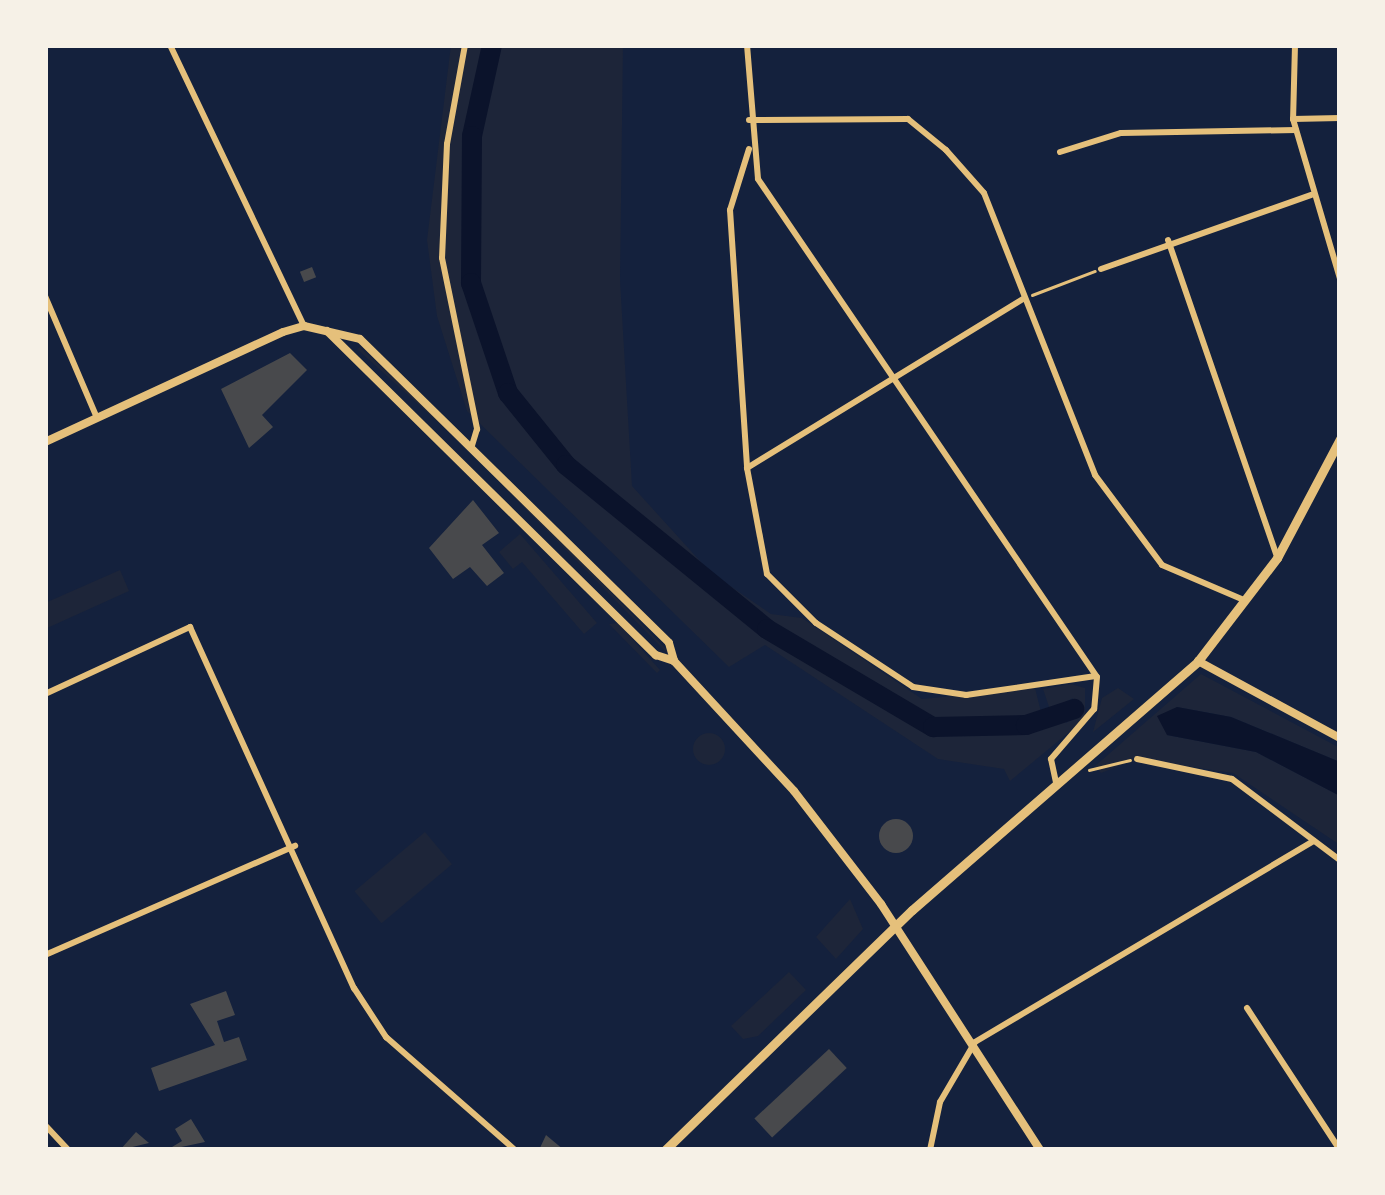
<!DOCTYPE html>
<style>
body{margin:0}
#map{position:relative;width:1385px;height:1195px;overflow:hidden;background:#14213d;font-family:Rubik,sans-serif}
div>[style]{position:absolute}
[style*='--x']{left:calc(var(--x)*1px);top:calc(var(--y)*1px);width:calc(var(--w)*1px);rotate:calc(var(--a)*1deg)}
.green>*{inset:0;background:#1d2539;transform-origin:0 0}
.round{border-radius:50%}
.water>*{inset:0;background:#0b132b}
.river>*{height:20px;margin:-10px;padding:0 10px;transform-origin:10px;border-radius:10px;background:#0b132b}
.building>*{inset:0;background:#48494c;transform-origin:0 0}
.path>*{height:2.5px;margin:-1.25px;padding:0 1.25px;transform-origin:1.25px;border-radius:1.25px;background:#e5c07b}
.minor>*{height:6px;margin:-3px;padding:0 3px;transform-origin:3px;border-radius:3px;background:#e5c07b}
.tertiary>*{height:8px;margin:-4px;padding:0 4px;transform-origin:4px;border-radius:4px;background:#e5c07b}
.secondary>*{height:9px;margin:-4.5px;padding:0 4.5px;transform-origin:4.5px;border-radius:4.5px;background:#e5c07b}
span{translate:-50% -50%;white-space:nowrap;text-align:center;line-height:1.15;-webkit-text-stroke:9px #f6f1e7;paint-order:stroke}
.frame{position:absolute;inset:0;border:48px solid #f6f1e7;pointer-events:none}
</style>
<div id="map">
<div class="green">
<i style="clip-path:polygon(451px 45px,623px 45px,620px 280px,632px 486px,710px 572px,771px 614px,802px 618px,922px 699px,1035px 688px,1043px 720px,1058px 715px,1067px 723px,1073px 698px,1050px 710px,1043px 689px,1071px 684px,1085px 688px,1085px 719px,1010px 781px,1004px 769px,938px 759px,765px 645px,729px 667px,467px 411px,437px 316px,427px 240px)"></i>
<i style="clip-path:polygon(360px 347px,481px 458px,481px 461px,357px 349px)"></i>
<i style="clip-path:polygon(506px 483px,667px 650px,668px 654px,502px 485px)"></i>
<i style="clip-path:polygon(520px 534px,597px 623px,584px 634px,522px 562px,513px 569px,499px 552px)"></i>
<i style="clip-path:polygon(120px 570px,129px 591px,45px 629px,45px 603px)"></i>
<i style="clip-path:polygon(618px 623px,660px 670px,657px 673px,609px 624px)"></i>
<i style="clip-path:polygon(1201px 674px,1340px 748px,1340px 762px,1231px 717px,1177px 707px,1167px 735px,1256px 752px,1340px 796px,1340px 845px,1233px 773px,1137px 759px,1101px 773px,1095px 766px)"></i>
<i style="clip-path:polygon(1118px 688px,1134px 699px,1093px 732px,1102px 698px)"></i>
<i class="round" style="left:693px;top:733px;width:32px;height:32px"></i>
<i style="left:425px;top:832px;width:42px;height:92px;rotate:50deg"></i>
<i style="clip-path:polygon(850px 899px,863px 929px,836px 959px,816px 937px)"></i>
<i style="clip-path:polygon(789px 972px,806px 990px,758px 1036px,743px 1039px,731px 1026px)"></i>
</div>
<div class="water">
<i style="clip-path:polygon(1177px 707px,1231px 717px,1340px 762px,1340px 796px,1256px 752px,1167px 735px,1157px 716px)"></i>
</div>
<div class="river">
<i style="--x:492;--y:45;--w:93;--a:102.4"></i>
<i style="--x:472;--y:136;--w:147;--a:90.4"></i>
<i style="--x:471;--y:283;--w:116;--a:71.4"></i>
<i style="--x:508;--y:393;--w:92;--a:51.1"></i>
<i style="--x:566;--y:465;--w:259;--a:39.2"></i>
<i style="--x:767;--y:629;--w:193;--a:30.6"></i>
<i style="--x:933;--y:727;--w:93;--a:-1.2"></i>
<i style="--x:1026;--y:725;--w:51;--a:-18.4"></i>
</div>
<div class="building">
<i style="left:312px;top:267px;width:11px;height:13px;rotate:68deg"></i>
<i style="clip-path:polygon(290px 353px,307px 370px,262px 415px,273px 427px,249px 448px,221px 389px)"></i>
<i style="clip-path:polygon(473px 500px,499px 533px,482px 545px,504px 573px,487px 586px,470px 567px,453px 579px,429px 548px)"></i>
<i class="round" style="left:879px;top:819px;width:34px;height:34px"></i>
<i style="clip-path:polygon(226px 991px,235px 1015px,217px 1021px,224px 1042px,239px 1037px,247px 1060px,159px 1091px,151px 1068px,215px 1045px,190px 1004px)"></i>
<i style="left:829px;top:1049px;width:26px;height:102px;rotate:47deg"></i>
<i style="clip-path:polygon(191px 1119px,205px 1142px,167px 1150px,182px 1141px,175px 1129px)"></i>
<i style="clip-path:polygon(136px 1132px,149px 1143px,120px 1150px)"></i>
<i style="clip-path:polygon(546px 1135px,564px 1150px,539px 1150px)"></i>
</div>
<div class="path">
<i style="--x:1032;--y:295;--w:67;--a:-20.9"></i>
<i style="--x:1089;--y:770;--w:42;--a:-13.7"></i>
</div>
<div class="minor">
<i style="--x:170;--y:45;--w:311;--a:64.5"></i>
<i style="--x:465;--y:45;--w:101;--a:100.3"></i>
<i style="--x:447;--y:144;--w:114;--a:92.5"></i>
<i style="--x:442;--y:258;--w:175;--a:78.4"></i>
<i style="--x:477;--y:429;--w:17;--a:107"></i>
<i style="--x:747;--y:45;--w:134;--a:85.3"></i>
<i style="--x:758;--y:179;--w:602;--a:55.76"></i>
<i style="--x:1097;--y:677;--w:32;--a:95"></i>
<i style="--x:1094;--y:709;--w:66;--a:130.7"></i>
<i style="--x:1051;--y:759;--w:24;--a:78"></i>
<i style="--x:1295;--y:45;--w:74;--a:91.5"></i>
<i style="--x:1293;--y:119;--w:167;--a:73.6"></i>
<i style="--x:1293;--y:119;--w:47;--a:-1.2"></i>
<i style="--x:749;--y:120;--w:159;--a:-0.4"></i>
<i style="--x:908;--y:119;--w:49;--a:39.2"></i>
<i style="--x:946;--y:150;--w:57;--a:48.5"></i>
<i style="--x:984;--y:193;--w:303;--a:68.5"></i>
<i style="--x:1095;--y:475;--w:112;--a:53.3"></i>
<i style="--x:1162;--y:565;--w:91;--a:23.2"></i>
<i style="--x:749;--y:149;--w:64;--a:107.3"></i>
<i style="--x:730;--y:210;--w:259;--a:86.2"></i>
<i style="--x:747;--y:468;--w:108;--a:79.3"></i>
<i style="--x:767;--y:574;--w:69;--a:45"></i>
<i style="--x:816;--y:623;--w:116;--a:33.4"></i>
<i style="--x:913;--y:687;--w:54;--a:8.6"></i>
<i style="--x:966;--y:695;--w:131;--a:-8.3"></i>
<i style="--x:1060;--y:152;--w:64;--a:-17.3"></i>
<i style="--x:1121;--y:133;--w:175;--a:-1"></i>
<i style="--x:1168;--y:240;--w:335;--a:71"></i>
<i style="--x:1101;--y:269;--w:223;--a:-19.4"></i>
<i style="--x:45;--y:296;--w:133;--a:66.9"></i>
<i style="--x:747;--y:468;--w:325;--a:-31.5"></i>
<i style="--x:45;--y:694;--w:160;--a:-24.8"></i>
<i style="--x:190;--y:627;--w:397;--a:65.6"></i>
<i style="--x:354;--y:988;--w:59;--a:56.9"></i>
<i style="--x:386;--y:1037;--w:171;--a:41.2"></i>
<i style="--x:1137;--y:759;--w:97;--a:11.9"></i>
<i style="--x:1232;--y:779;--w:135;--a:36.9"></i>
<i style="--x:45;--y:955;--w:273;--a:-23.6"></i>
<i style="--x:1247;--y:1008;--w:170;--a:56.8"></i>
<i style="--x:45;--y:1125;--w:34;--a:47"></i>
<i style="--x:930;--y:1150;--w:49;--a:-78.2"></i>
<i style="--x:940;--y:1102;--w:69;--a:-59.7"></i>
<i style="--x:975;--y:1042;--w:394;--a:-30.7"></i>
</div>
<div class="tertiary">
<i style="--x:327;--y:331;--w:462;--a:44.6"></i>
<i style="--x:656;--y:655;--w:19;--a:18"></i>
<i style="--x:45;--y:442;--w:262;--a:-24.8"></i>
<i style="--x:283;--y:332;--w:22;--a:-16"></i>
<i style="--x:304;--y:326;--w:57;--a:13.1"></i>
<i style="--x:360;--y:339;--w:433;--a:44.5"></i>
<i style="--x:669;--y:643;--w:19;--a:74"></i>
<i style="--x:674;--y:661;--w:177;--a:47.3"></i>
<i style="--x:794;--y:791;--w:143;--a:52.4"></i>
<i style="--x:881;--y:904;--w:293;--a:57.1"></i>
<i style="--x:1198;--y:661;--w:162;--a:28.5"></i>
</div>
<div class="secondary">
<i style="--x:665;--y:1150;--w:344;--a:-44.2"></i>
<i style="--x:912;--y:910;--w:379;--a:-41"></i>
<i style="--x:1198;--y:661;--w:130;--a:-52.5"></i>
<i style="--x:1277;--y:558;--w:135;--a:-62.1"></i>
</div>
<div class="frame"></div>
</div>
